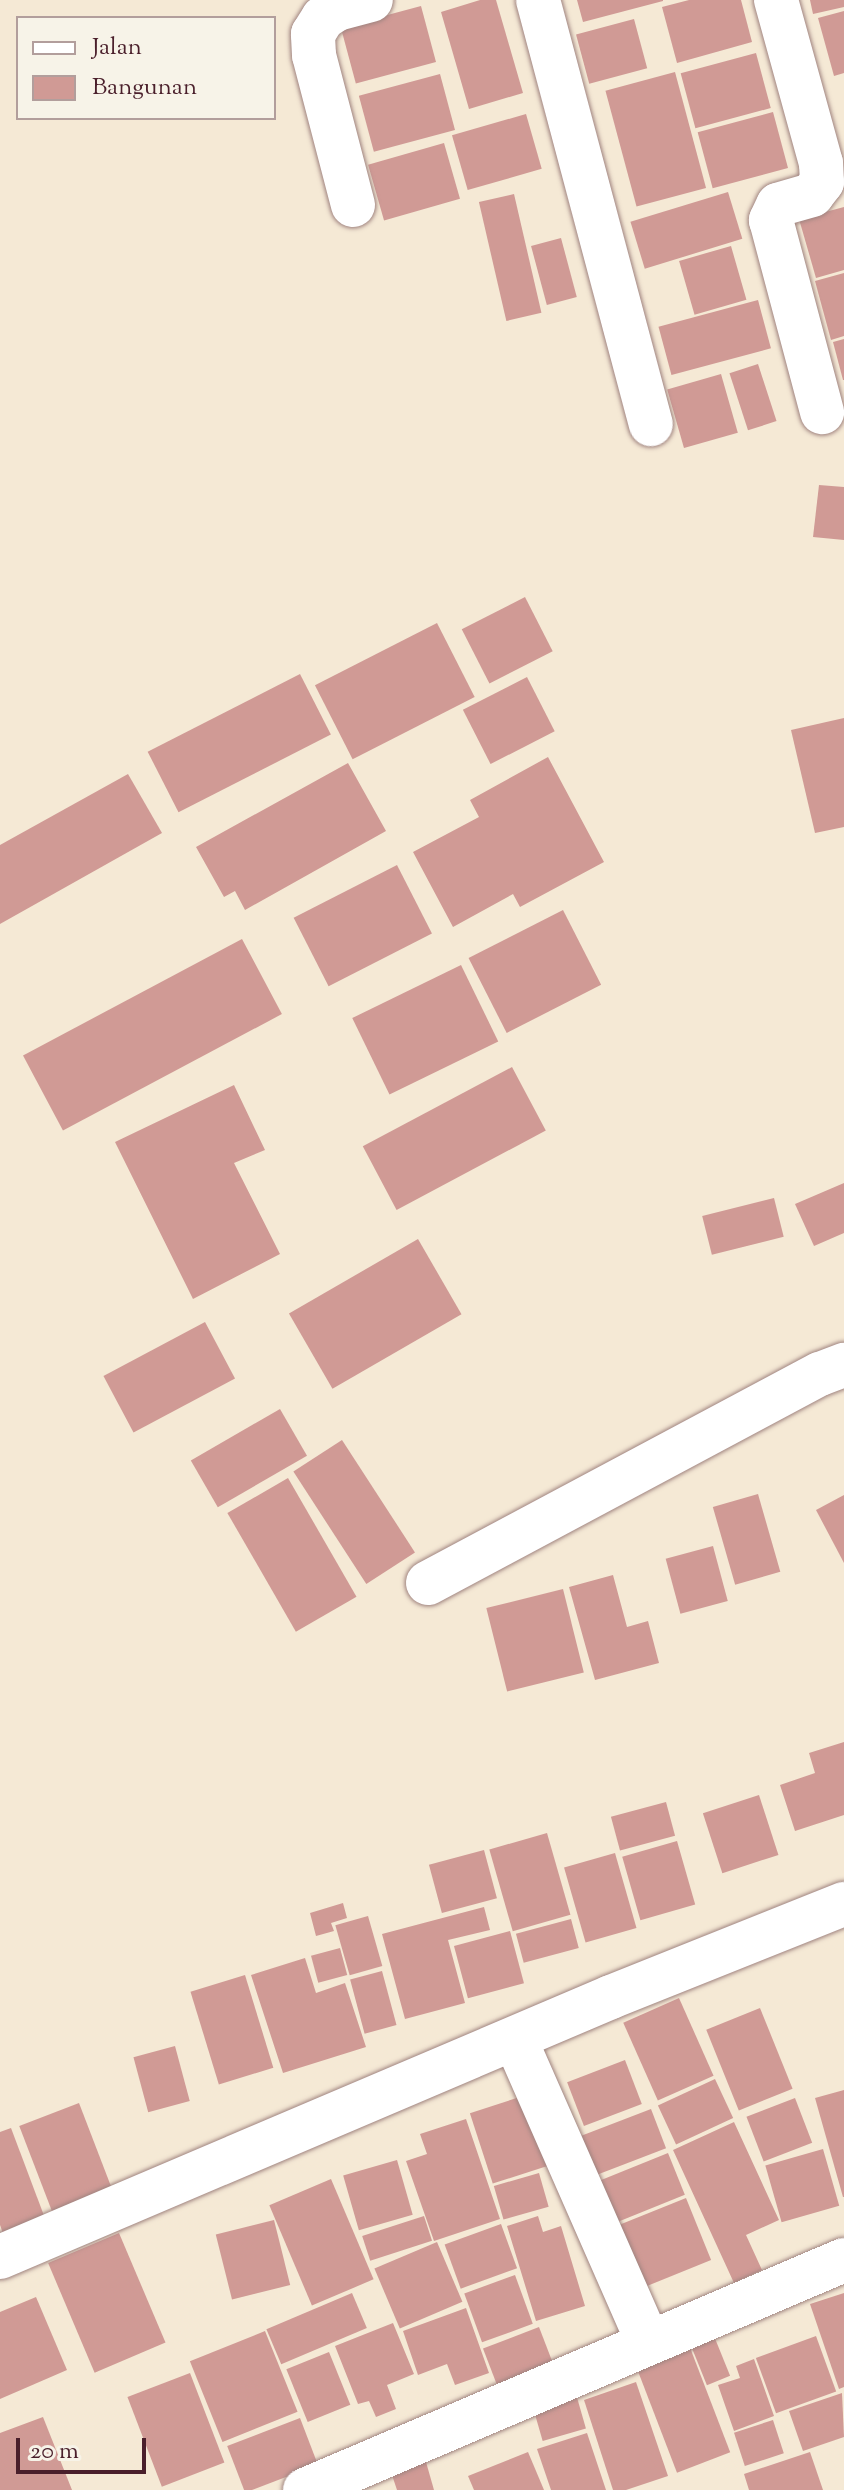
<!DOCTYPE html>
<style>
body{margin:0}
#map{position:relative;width:844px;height:2490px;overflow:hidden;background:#f5e9d5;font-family:"Sorts Mill Goudy",serif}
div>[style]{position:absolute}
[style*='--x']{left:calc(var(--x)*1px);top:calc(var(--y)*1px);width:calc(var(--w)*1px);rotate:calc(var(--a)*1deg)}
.building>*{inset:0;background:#d09a95;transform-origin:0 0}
.roads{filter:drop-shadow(0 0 2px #a08480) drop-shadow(0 0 2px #a08480)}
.street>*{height:44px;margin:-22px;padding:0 22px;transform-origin:22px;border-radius:22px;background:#fff}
span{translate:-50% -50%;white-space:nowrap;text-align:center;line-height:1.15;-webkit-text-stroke:7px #f7f3e8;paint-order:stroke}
.legend{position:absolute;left:16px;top:16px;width:260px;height:104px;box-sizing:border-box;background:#f7f3e8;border:2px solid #b29e9c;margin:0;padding:10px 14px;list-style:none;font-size:24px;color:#4a1f2b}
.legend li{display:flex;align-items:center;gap:16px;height:40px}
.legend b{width:40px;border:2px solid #b29e9c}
.scale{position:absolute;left:16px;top:2438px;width:130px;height:36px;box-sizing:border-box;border:4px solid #4a1f2b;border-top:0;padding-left:10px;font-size:24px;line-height:28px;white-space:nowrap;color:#4a1f2b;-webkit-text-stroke:6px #f7f3e8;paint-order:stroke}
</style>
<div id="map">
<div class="building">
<i style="clip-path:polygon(480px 0,496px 0,523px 93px,469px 109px,441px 12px)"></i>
<i style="clip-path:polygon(577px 0,663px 0,663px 1px,583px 22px)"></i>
<i style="clip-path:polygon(689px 0,741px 0,752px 42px,677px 63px,662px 7px)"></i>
<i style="clip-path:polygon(810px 0,844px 0,844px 7px,813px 14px)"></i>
<i style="left:421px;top:6px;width:58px;height:83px;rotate:75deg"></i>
<i style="clip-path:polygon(844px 11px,844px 73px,834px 76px,818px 18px)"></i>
<i style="left:634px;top:19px;width:51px;height:60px;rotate:75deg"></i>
<i style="left:756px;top:53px;width:57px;height:78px;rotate:75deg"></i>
<i style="left:675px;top:72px;width:120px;height:72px;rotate:75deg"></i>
<i style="left:440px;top:74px;width:58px;height:84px;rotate:75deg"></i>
<i style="left:773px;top:112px;width:58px;height:78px;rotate:75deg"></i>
<i style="left:526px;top:114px;width:57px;height:77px;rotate:74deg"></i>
<i style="left:444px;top:143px;width:58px;height:79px;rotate:74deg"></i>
<i style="left:728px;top:192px;width:49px;height:102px;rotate:73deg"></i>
<i style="left:514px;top:194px;width:122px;height:36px;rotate:77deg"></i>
<i style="clip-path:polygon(844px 207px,844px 270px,816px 278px,799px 219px)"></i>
<i style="left:561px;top:238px;width:61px;height:31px;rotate:75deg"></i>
<i style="left:731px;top:246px;width:56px;height:54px;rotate:74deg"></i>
<i style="clip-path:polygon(844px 273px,844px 336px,831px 340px,815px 281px)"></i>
<i style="left:758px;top:300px;width:50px;height:103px;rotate:75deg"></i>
<i style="clip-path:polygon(844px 339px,844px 380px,843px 380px,833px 342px)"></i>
<i style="left:758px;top:364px;width:60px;height:30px;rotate:72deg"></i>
<i style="left:721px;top:374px;width:61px;height:56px;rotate:74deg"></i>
<i style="clip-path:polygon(819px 485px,844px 487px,844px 540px,813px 537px)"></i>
<i style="left:525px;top:597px;width:61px;height:71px;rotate:63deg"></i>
<i style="left:437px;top:623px;width:83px;height:137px;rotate:63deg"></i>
<i style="left:300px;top:674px;width:68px;height:171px;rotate:63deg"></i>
<i style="left:527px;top:677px;width:61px;height:72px;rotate:63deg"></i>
<i style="clip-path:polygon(844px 718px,844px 827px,815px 833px,791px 730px)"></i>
<i style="clip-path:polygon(548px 757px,604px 862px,520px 907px,513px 894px,453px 927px,413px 852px,479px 817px,470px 800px)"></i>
<i style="clip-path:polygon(348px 763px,386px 831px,245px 910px,235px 891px,224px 897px,196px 847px)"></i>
<i style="clip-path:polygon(128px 774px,162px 833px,0 924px,0 845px)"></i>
<i style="left:397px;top:865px;width:77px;height:116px;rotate:63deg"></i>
<i style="left:563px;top:910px;width:84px;height:106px;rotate:63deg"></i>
<i style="left:242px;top:939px;width:85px;height:248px;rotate:62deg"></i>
<i style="left:461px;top:965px;width:85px;height:121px;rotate:64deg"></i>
<i style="left:512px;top:1067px;width:72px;height:169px;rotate:62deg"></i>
<i style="clip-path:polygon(234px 1085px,265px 1150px,234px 1163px,280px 1254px,193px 1299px,115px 1142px)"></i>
<i style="clip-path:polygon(844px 1183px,844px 1233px,814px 1246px,795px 1204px)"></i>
<i style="left:774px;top:1198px;width:40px;height:74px;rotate:76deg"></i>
<i style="left:418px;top:1239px;width:87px;height:149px;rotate:60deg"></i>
<i style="left:205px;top:1322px;width:64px;height:115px;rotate:62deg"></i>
<i style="left:280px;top:1409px;width:54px;height:103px;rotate:60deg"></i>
<i style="left:342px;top:1440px;width:134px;height:58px;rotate:57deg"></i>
<i style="left:288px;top:1478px;width:137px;height:70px;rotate:60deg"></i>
<i style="left:758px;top:1494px;width:81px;height:47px;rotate:74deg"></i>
<i style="clip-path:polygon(844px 1495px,844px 1563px,816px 1510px)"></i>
<i style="left:713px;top:1546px;width:57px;height:49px;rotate:75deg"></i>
<i style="clip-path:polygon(613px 1575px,627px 1627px,648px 1621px,659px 1663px,595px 1680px,569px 1587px)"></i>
<i style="left:563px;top:1589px;width:86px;height:79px;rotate:76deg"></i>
<i style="clip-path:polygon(844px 1742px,844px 1815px,795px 1831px,780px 1785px,815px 1773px,809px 1753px)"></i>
<i style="left:759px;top:1795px;width:63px;height:59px;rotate:72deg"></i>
<i style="left:666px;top:1802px;width:35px;height:57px;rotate:75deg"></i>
<i style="left:547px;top:1833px;width:85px;height:60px;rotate:74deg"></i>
<i style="left:677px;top:1841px;width:66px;height:57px;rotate:74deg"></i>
<i style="left:484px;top:1850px;width:50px;height:57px;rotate:75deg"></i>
<i style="left:615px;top:1853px;width:78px;height:53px;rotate:74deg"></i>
<i style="clip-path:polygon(343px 1903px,347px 1918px,331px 1923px,334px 1931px,316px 1936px,310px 1913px)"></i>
<i style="clip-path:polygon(484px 1907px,490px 1930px,448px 1940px,465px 2003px,405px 2019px,382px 1934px)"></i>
<i style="left:368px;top:1916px;width:52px;height:34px;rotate:74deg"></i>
<i style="left:571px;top:1919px;width:30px;height:57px;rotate:75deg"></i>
<i style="left:510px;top:1931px;width:54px;height:58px;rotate:75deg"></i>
<i style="left:340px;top:1948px;width:28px;height:30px;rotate:75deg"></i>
<i style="clip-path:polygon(305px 1958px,316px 1993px,345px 1983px,366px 2047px,283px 2073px,251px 1975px)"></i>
<i style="left:382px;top:1971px;width:56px;height:33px;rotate:75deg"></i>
<i style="left:245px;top:1975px;width:97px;height:57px;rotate:73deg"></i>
<i style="left:679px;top:1998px;width:85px;height:61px;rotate:66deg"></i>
<i style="left:760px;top:2008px;width:87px;height:58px;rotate:68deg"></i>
<i style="left:175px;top:2046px;width:57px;height:43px;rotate:75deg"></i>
<i style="left:625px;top:2060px;width:47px;height:62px;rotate:69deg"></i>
<i style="left:715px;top:2079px;width:43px;height:63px;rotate:65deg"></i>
<i style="clip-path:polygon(844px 2090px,844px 2197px,843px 2197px,815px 2098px)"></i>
<i style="left:526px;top:2095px;width:74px;height:59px;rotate:72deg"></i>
<i style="left:795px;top:2098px;width:48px;height:52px;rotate:69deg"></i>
<i style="left:79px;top:2103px;width:97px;height:64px;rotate:69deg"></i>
<i style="left:651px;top:2109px;width:42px;height:76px;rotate:69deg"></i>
<i style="clip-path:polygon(466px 2119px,500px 2219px,434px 2241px,406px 2161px,427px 2154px,420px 2134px)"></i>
<i style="clip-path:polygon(734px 2122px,779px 2220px,746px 2235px,762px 2270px,734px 2283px,673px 2150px)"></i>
<i style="clip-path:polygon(11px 2128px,46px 2221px,4px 2236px,0 2225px,0 2132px)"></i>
<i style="left:823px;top:2149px;width:59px;height:60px;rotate:74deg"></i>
<i style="left:668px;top:2153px;width:45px;height:76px;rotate:68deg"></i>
<i style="left:397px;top:2160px;width:57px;height:56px;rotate:74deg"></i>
<i style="left:539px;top:2173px;width:35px;height:47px;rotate:74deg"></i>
<i style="left:331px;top:2179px;width:109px;height:67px;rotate:67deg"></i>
<i style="left:686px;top:2198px;width:67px;height:75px;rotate:68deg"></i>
<i style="left:424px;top:2216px;width:26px;height:65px;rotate:72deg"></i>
<i style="clip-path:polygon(538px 2216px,543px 2232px,561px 2226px,585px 2306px,536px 2321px,507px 2226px)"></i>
<i style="left:274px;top:2220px;width:67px;height:60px;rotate:76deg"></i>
<i style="left:501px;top:2224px;width:47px;height:60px;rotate:70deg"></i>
<i style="left:119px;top:2233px;width:119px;height:77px;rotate:67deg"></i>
<i style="left:437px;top:2242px;width:65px;height:68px;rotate:67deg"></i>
<i style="left:515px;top:2275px;width:52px;height:54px;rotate:70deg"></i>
<i style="left:352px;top:2293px;width:38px;height:93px;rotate:67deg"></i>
<i style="clip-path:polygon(844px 2293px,844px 2387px,839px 2389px,810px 2304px)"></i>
<i style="clip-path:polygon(36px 2297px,67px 2370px,0 2399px,0 2312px)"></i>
<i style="clip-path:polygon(466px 2308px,489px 2373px,455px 2385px,447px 2364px,418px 2375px,403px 2331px)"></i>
<i style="clip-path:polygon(393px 2323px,414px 2374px,387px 2385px,396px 2409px,376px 2417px,369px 2401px,358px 2404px,335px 2346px)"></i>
<i style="left:539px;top:2327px;width:45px;height:60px;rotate:69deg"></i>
<i style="left:265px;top:2331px;width:87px;height:81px;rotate:68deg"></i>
<i style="left:714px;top:2336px;width:43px;height:25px;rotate:68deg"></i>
<i style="left:816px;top:2336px;width:59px;height:64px;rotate:70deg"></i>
<i style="left:689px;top:2345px;width:115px;height:57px;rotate:69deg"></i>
<i style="left:329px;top:2352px;width:57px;height:46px;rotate:68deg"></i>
<i style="clip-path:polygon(754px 2359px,774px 2416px,734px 2431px,718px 2385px,740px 2378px,736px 2366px)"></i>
<i style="left:190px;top:2373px;width:96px;height:67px;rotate:69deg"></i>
<i style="clip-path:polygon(636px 2382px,668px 2476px,626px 2490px,613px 2490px,584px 2400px)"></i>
<i style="clip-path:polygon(842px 2393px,844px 2437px,803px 2451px,789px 2411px)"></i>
<i style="left:576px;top:2394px;width:36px;height:45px;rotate:74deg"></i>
<i style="clip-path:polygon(43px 2417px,72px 2490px,0 2490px,0 2433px)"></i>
<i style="left:300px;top:2418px;width:50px;height:78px;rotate:69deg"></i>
<i style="left:773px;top:2420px;width:35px;height:41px;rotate:72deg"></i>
<i style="clip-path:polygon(587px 2433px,606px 2490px,551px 2490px,537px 2449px)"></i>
<i style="clip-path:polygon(528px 2452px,544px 2490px,474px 2490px,468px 2476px)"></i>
<i style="clip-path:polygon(810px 2452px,823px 2490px,749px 2490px,744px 2474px)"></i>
<i style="clip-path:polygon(426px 2462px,434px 2490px,397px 2490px,391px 2472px)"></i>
</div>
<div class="roads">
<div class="street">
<i style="--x:538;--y:0;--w:439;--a:75.1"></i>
<i style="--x:776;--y:0;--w:169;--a:74.6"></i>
<i style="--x:821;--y:163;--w:19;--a:87"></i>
<i style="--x:822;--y:182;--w:16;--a:128"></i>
<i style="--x:812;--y:195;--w:35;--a:164"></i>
<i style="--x:778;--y:205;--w:17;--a:115"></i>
<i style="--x:771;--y:220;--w:199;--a:75.1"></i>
<i style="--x:353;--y:205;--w:155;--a:-104.6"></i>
<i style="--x:314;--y:55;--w:21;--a:-93"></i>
<i style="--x:313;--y:34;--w:19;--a:-58"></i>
<i style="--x:323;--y:18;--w:17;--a:-33"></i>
<i style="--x:337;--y:9;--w:35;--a:-15"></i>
<i style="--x:428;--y:1583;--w:444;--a:-28.1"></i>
<i style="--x:820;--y:1374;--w:26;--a:-21"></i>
<i style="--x:515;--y:2039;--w:331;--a:66.3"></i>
<i style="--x:0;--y:2257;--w:664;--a:-23.05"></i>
<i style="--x:611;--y:1997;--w:251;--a:-21.8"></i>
<i style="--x:305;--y:2490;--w:586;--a:-23.11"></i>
</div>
</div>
<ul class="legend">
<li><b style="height:10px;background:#fff"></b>Jalan</li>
<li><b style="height:22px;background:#d09a95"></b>Bangunan</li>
</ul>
<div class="scale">20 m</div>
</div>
